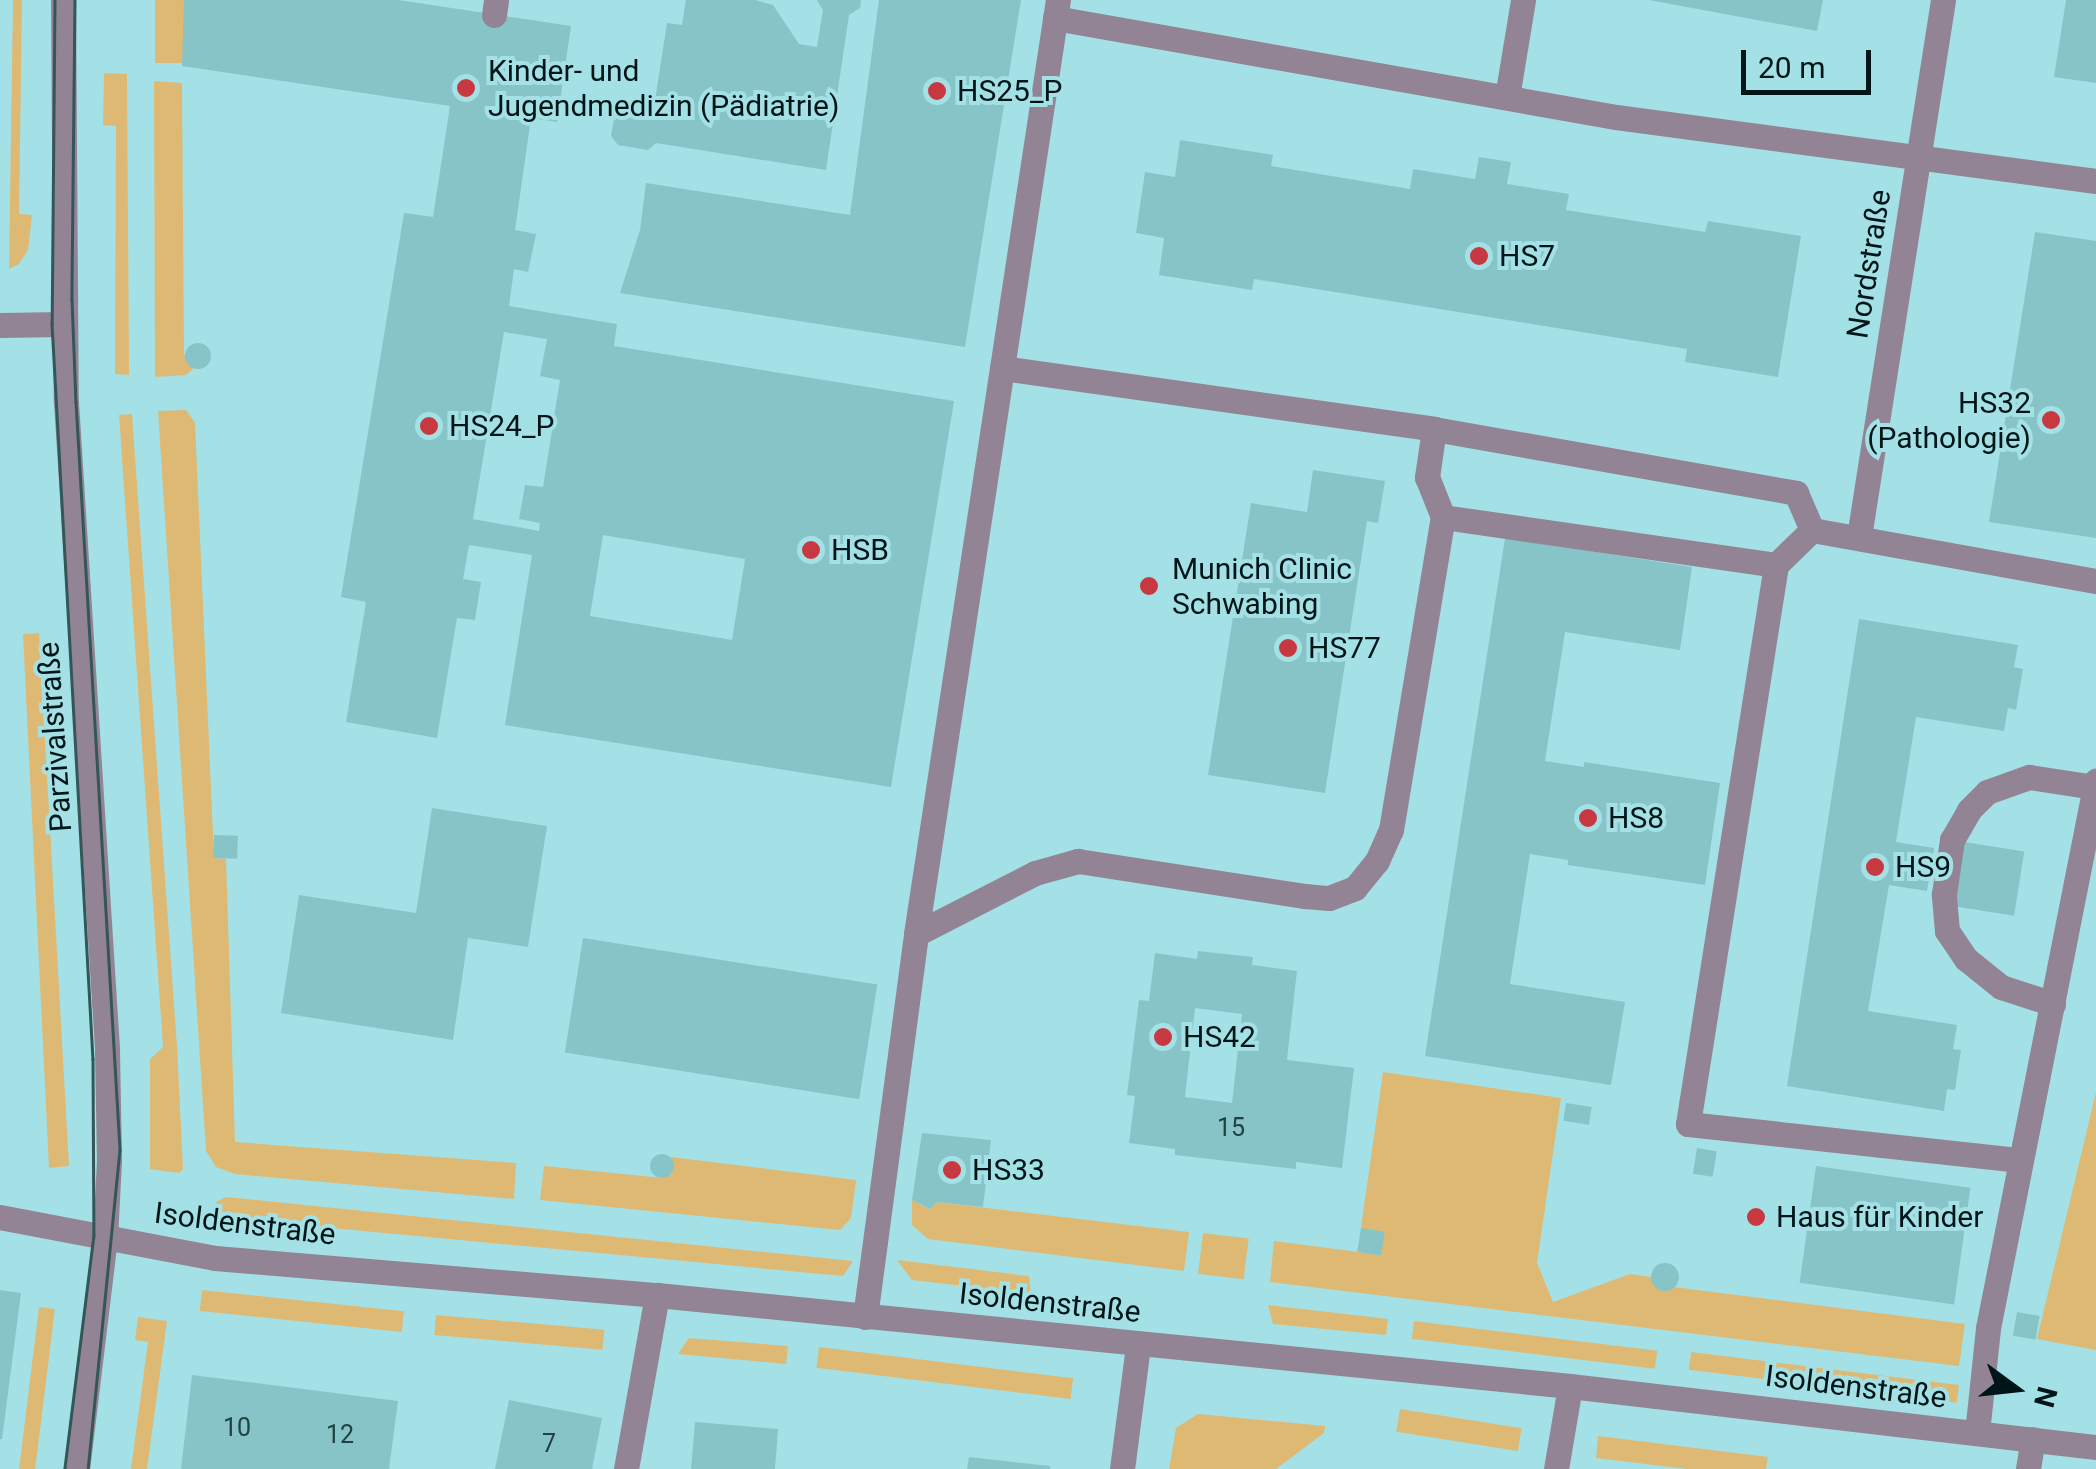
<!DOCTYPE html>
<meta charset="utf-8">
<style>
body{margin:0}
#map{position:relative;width:2096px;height:1469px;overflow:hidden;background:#a4e1e6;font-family:Roboto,sans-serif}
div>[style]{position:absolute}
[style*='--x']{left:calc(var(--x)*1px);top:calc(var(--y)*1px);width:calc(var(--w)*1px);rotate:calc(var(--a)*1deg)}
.green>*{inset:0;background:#deb973;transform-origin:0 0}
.building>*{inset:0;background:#87c4c8;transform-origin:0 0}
.round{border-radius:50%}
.lane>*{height:25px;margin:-12.5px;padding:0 12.5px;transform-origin:12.5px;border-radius:12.5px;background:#928494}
.street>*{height:25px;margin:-12.5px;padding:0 12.5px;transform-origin:12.5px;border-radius:12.5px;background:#928494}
.tram>*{height:2.5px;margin:-1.25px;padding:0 1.25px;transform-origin:1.25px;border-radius:1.25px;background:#345659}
.dots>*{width:28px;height:28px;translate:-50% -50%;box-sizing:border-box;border:5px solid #a4e1e6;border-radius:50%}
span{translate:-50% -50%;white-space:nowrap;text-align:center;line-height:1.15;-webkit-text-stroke:8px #a4e1e6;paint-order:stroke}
.number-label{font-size:25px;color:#224143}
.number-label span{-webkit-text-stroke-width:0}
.poi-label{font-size:30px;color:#001517}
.left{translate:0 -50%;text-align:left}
.right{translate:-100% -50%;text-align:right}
.street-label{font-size:30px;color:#001517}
.north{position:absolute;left:1966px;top:1339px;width:100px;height:100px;-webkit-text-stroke:8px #a4e1e6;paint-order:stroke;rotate:105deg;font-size:28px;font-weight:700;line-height:40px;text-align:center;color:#001517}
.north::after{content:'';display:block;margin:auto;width:35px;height:45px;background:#001517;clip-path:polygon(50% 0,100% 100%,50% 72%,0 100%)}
.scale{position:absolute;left:1741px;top:50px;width:130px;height:45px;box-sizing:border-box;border:5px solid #001517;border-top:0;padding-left:12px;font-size:30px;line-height:35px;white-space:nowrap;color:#001517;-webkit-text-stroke:8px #a4e1e6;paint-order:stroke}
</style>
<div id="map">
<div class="green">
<i style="clip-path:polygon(13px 0,22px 0,19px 214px,32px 215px,28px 250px,19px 264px,9px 269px)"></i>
<i style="left:155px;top:0;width:29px;height:63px"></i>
<i style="clip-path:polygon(104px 73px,127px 74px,129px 375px,115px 374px,116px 126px,103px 125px)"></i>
<i style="clip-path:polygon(154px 81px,182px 83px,184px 354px,193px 369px,186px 375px,155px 377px)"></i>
<i style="clip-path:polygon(186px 410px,195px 423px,214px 858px,226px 859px,235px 1142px,516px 1163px,514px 1199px,235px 1174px,216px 1167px,206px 1151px,158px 411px)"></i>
<i style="clip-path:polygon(132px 414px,177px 1047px,183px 1169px,179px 1173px,150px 1169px,150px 1059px,163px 1047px,119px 415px)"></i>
<i style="clip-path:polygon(39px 633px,69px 1166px,49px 1168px,23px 634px)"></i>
<i style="clip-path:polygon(1383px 1072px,1561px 1098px,1537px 1263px,1553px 1302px,1630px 1274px,1651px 1277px,1659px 1290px,1674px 1287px,1965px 1324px,1959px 1366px,1270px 1282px,1274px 1241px,1382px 1255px,1361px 1228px)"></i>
<i style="clip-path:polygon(2096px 1092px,2096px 1350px,2037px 1339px)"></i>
<i style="clip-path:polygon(671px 1157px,856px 1180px,851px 1218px,840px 1230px,540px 1200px,544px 1166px,662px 1178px,672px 1174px)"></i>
<i style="clip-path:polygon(226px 1197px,853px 1261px,843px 1276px,214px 1217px,216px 1202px)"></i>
<i style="clip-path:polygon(912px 1200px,929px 1209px,937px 1202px,1189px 1232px,1184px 1271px,928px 1239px,912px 1225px)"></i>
<i style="left:1203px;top:1233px;width:46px;height:41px;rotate:7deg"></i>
<i style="clip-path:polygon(897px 1260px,1029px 1276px,1031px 1294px,912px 1280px)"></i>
<i style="left:202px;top:1290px;width:203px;height:21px;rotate:6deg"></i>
<i style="clip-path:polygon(1268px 1305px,1388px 1319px,1386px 1335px,1273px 1324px)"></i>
<i style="left:39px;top:1307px;width:16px;height:163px;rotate:7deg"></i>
<i style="left:436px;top:1315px;width:169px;height:20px;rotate:5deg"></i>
<i style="clip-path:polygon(138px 1317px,167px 1321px,147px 1469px,131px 1469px,148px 1342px,135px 1340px)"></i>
<i style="left:1414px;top:1321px;width:245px;height:18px;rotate:7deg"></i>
<i style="clip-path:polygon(689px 1338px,788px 1346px,786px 1364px,678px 1354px)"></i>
<i style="left:819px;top:1347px;width:256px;height:21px;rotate:7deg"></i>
<i style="left:1691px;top:1352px;width:270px;height:18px;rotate:7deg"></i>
<i style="left:1400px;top:1409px;width:123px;height:23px;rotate:9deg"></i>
<i style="clip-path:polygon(1198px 1414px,1325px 1426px,1324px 1433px,1276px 1469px,1169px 1469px,1176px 1428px)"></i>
<i style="clip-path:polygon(1598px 1436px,1768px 1457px,1766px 1469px,1687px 1469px,1596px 1458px)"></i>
</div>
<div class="building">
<i style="clip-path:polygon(evenodd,184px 0,398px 0,571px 26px,557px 122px,531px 118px,515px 230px,536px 234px,528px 272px,514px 269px,509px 306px,617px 324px,614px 346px,954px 401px,891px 787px,505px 725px,532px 555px,469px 545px,463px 579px,481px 582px,475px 620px,457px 618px,437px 738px,346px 722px,366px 602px,341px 597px,404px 213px,433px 217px,450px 106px,182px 66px,184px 0,504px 332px,547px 339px,540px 376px,560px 380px,543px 487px,525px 485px,519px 519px,540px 523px,539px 531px,473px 519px,504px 332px,184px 0,603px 535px,745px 559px,732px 640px,590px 616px,603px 535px)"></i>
<i style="clip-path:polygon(686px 0,755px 0,773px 5px,799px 44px,817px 47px,823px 10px,817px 0,861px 0,860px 8px,849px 15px,826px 170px,656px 143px,648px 150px,618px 145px,611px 136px,616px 108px,625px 102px,654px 107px,667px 23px,682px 25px)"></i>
<i style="clip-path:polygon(879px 0,1021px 0,965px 347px,620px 293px,640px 230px,646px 183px,850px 215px)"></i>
<i style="clip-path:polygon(1649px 0,1823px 0,1817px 31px)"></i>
<i style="clip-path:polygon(2066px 0,2096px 0,2096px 83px,2054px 77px)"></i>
<i style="clip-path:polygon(1180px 140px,1273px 155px,1271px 166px,1410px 189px,1413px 169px,1475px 179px,1479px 157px,1511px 162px,1507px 184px,1569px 194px,1566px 210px,1705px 232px,1708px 221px,1801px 236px,1778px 377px,1685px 362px,1687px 349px,1254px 279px,1252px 290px,1159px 275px,1164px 238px,1136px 233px,1145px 172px,1175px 177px)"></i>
<i style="clip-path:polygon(2035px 232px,2096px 241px,2096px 538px,1989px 522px)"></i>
<i class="round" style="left:185px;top:343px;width:26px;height:26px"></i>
<i style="clip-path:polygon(1313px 470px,1385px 481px,1378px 523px,1367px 521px,1325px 793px,1208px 775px,1251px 503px,1307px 512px)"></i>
<i style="clip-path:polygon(1505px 538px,1692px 567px,1680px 650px,1565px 632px,1545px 761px,1584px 767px,1584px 762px,1720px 783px,1705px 885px,1568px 865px,1568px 860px,1530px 854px,1510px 984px,1625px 1002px,1611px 1085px,1425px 1056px)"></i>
<i style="clip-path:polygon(1859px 619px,2018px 645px,2014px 667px,2023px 669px,2016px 710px,2008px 708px,2004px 731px,1916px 717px,1896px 842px,1934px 848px,1927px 891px,1889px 885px,1868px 1011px,1957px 1025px,1953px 1049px,1961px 1050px,1955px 1090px,1947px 1089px,1944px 1111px,1787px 1086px)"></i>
<i style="clip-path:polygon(432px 808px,547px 826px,528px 947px,468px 938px,453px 1040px,281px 1013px,299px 895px,416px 913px)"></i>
<i style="left:214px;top:835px;width:24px;height:23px;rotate:2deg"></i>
<i style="left:1964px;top:842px;width:61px;height:65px;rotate:9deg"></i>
<i style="left:583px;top:938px;width:298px;height:116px;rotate:9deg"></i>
<i style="clip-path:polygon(evenodd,1198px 951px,1253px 957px,1252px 965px,1297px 971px,1287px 1060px,1354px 1068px,1342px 1168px,1296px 1162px,1296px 1169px,1175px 1155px,1175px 1149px,1129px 1143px,1135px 1096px,1127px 1095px,1139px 1000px,1149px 1001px,1155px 953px,1197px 959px,1198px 951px,1195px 1008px,1242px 1014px,1232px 1103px,1185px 1097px,1195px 1008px)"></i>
<i style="left:1566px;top:1103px;width:26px;height:18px;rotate:9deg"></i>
<i style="clip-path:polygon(922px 1133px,991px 1140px,983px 1207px,937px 1202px,930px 1209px,912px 1200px)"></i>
<i style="left:1697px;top:1148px;width:20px;height:26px;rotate:9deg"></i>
<i class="round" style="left:650px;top:1154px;width:24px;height:24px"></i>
<i style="left:1816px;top:1166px;width:156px;height:118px;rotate:8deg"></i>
<i style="left:1361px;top:1228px;width:24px;height:24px;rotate:9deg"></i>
<i class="round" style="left:1651px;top:1263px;width:28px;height:28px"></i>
<i style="clip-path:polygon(0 1290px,21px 1293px,2px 1439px,0 1439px)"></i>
<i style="left:2017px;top:1312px;width:23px;height:24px;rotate:10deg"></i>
<i style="clip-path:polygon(192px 1375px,398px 1401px,389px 1469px,181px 1469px)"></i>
<i style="clip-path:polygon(509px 1400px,602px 1418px,592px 1469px,495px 1469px)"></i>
<i style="clip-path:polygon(695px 1422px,778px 1429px,775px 1469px,691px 1469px)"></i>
<i style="clip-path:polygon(969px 1457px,1050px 1466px,1050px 1469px,967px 1469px)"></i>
</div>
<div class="lane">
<i style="--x:494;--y:15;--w:15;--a:-82"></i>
<i style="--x:1055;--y:18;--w:570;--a:10.01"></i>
<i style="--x:1616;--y:117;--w:484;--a:7.6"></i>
<i style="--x:1507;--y:97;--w:98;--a:-80.6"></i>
<i style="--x:1002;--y:368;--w:436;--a:8"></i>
<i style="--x:1434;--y:429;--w:49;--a:98.3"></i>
<i style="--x:1427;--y:477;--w:43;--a:68.2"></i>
<i style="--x:1443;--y:517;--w:336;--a:8.2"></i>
<i style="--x:1776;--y:565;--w:50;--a:-44.2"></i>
<i style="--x:1812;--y:530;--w:289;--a:10.2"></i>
<i style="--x:1434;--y:429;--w:368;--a:10"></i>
<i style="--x:1796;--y:493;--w:40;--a:66.6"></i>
<i style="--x:1859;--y:537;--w:544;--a:-81.11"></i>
<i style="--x:1776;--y:565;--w:566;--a:98.95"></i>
<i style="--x:1688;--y:1124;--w:334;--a:6.2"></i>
<i style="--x:916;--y:934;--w:134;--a:-27.1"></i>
<i style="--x:1035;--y:873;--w:45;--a:-15.6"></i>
<i style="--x:1078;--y:861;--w:230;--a:8.8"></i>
<i style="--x:1305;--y:896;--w:24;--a:5"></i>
<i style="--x:1329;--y:898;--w:28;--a:-21"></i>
<i style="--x:1355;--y:888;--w:35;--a:-51"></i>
<i style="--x:1377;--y:861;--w:34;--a:-66"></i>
<i style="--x:1391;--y:830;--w:317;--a:-80.6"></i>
<i style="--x:2053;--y:1004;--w:55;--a:-161.9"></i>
<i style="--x:2001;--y:987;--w:45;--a:-141.3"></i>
<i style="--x:1966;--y:959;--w:34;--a:-124"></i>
<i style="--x:1947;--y:931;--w:37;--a:-95"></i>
<i style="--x:1944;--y:894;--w:55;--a:-81.6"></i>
<i style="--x:1952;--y:840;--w:34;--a:-60"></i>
<i style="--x:1969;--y:810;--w:25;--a:-45"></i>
<i style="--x:1987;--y:792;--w:45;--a:-19.7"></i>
<i style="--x:2029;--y:777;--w:67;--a:8.6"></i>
<i style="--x:865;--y:1317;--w:386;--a:-82.4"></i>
<i style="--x:916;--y:934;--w:945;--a:-81.36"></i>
<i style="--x:1977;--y:1433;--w:106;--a:-84"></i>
<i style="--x:1988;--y:1328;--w:558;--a:-78.83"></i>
</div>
<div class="street">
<i style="--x:63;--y:0;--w:402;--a:89.6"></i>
<i style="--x:66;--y:402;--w:648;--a:86.37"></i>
<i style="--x:107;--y:1049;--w:111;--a:89"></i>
<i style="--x:109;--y:1160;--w:78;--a:92.9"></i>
<i style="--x:105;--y:1238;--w:233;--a:96.9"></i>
<i style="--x:0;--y:325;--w:63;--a:-0.9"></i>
<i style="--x:0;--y:1217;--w:219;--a:10.8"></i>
<i style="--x:215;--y:1258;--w:444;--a:4.8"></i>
<i style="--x:657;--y:1295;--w:918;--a:5.69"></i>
<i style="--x:1570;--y:1386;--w:530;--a:6.62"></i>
<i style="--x:626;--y:1469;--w:177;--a:-79.9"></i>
<i style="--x:1122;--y:1469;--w:125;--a:-82.6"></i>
<i style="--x:1556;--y:1469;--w:84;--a:-80.4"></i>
<i style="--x:2028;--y:1469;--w:30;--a:-81"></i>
</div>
<div class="tram">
<i style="--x:55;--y:0;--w:324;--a:90.5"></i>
<i style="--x:52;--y:324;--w:736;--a:86.81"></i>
<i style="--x:93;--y:1059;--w:176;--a:89.7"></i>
<i style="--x:94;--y:1235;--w:236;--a:97.1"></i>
<i style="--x:75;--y:0;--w:299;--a:90.6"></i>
<i style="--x:72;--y:299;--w:103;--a:87.8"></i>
<i style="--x:76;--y:402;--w:749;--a:86.63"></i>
<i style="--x:120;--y:1150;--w:321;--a:95.7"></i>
</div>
<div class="dots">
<i style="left:466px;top:88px;background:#c83840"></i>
<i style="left:937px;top:91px;background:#c83840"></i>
<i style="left:1479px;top:256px;background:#c83840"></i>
<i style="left:2051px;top:420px;background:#c83840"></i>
<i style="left:429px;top:426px;background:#c83840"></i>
<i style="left:811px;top:550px;background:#c83840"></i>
<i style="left:1149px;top:586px;background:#c83840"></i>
<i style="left:1288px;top:648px;background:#c83840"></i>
<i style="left:1588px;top:818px;background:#c83840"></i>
<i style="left:1875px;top:867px;background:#c83840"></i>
<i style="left:1163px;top:1037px;background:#c83840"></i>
<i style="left:952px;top:1170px;background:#c83840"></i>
<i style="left:1756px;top:1217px;background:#c83840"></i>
</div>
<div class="number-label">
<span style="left:1231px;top:1128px">15</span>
<span style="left:237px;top:1428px">10</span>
<span style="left:340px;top:1435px">12</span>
<span style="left:549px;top:1444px">7</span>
</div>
<div class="poi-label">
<span class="left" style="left:488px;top:88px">Kinder- und<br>Jugendmedizin (Pädiatrie)</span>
<span class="left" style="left:957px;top:91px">HS25_P</span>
<span class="left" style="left:1499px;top:256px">HS7</span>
<span class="right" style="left:2031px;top:420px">HS32<br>(Pathologie)</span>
<span class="left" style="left:449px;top:426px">HS24_P</span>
<span class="left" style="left:831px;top:550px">HSB</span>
<span class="left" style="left:1172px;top:586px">Munich Clinic<br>Schwabing</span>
<span class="left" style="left:1308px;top:648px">HS77</span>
<span class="left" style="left:1608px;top:818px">HS8</span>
<span class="left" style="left:1895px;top:867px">HS9</span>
<span class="left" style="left:1183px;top:1037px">HS42</span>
<span class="left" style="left:972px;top:1170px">HS33</span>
<span class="left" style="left:1776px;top:1217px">Haus für Kinder</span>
</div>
<div class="street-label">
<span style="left:1869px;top:264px;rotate:-81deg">Nordstraße</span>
<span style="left:55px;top:737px;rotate:-94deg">Parzivalstraße</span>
<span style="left:245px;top:1224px;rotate:7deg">Isoldenstraße</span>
<span style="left:1050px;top:1303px;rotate:6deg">Isoldenstraße</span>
<span style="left:1856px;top:1387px;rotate:7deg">Isoldenstraße</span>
</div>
<div class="north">N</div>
<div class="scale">20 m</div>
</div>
